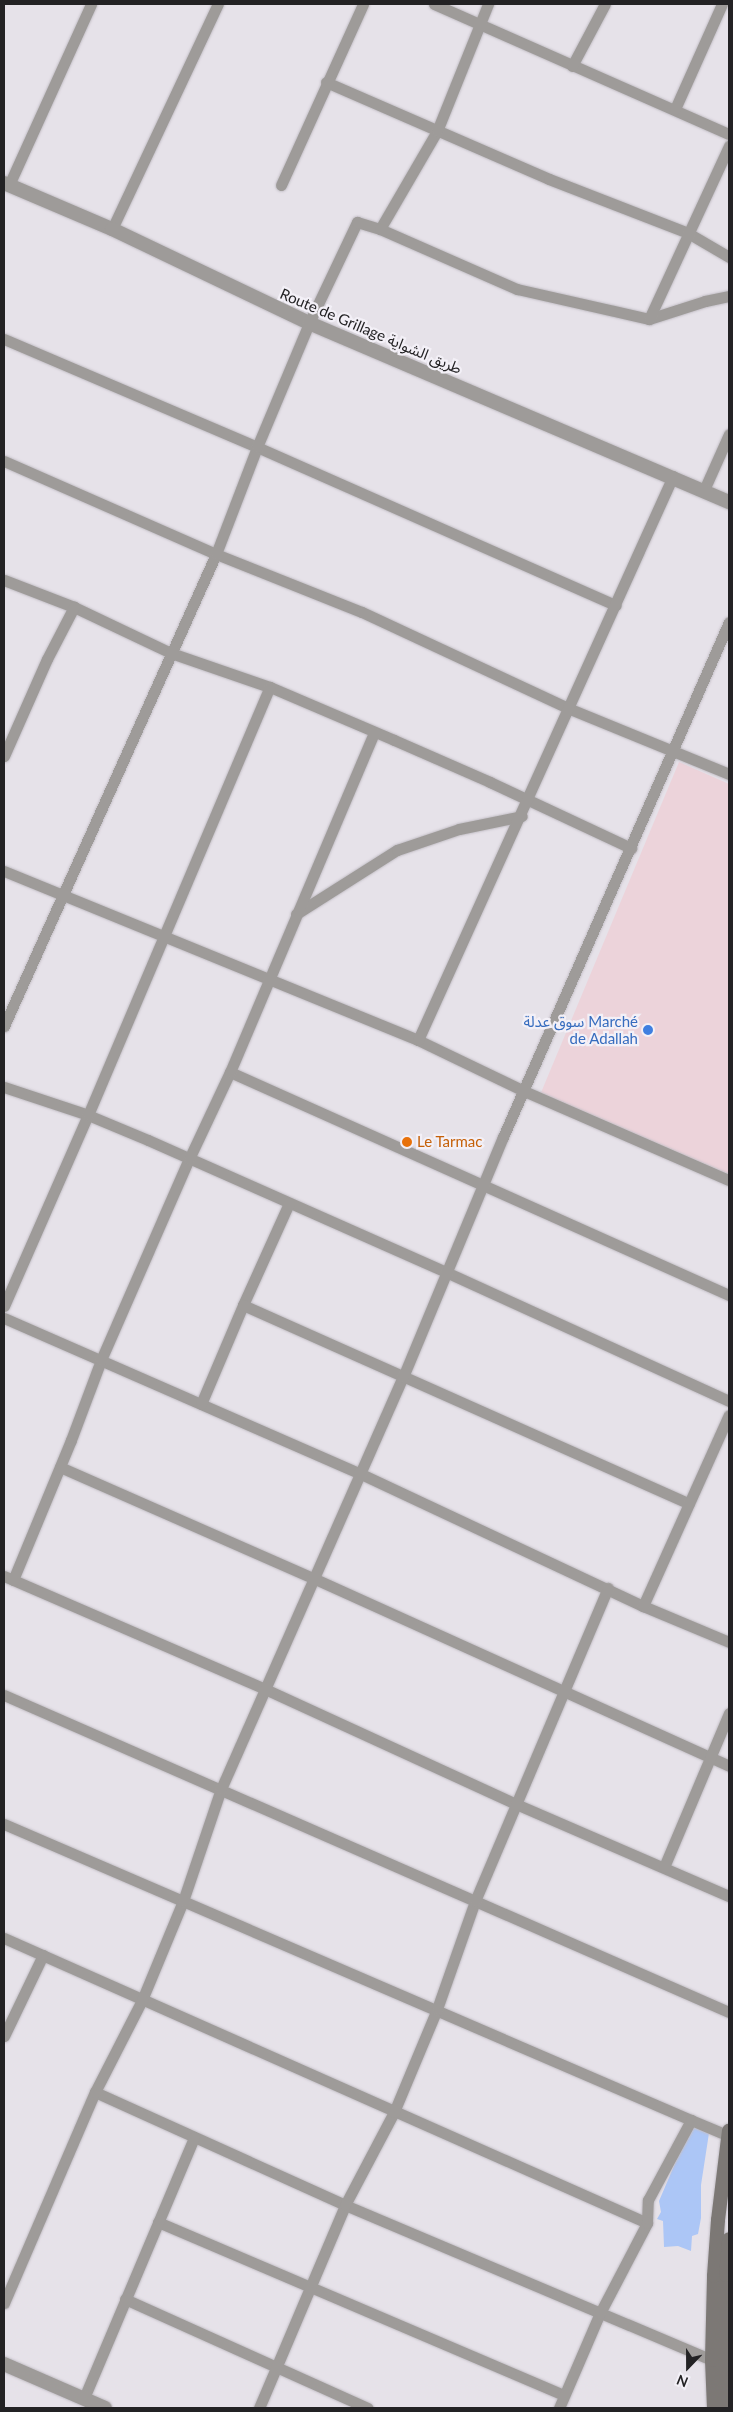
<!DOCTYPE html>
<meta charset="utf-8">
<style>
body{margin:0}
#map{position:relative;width:733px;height:2412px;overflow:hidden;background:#e6e2e9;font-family:Lato,"Noto Sans Arabic",sans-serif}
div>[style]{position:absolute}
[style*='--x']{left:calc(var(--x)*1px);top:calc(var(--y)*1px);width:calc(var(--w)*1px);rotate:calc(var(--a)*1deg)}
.commercial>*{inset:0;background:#ecd3da}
.water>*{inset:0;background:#acc6f6}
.roads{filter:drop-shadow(0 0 1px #c3bfc6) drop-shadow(0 0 1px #c3bfc6)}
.minor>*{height:11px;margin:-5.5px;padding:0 5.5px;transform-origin:5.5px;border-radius:5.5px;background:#9e9b99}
.tertiary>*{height:14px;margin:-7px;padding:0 7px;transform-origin:7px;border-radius:7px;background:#9e9b99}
.secondary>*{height:14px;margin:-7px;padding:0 7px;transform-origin:7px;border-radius:7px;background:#7c7875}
.dots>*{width:14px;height:14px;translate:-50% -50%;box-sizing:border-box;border:2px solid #f3f0f7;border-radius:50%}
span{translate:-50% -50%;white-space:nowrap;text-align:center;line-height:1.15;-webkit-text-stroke:4.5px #f3f0f7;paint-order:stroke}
.street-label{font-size:15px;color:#232224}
.shop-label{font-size:15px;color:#366cbe}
.right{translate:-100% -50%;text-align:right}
.food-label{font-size:15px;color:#c56008}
.left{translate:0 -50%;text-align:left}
.frame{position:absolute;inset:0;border:5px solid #232224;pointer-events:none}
.north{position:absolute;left:663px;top:2342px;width:50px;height:50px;-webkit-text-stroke:4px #f3f0f7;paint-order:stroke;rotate:202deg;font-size:14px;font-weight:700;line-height:20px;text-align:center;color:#232224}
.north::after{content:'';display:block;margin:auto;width:18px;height:22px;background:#232224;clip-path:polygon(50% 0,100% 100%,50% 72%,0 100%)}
</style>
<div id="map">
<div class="commercial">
<i style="clip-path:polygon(679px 762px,729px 784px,729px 1174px,540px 1095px)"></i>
</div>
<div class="water">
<i style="clip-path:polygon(691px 2126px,709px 2133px,701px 2185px,701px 2218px,698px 2234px,692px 2236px,691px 2251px,678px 2246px,664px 2247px,663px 2221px,657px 2219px,661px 2212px,659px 2201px)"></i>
</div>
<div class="roads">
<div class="minor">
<i style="--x:434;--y:4;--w:322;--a:23.8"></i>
<i style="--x:572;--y:66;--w:70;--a:-62"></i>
<i style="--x:326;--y:82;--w:243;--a:23.5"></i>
<i style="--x:549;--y:179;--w:149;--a:21.2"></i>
<i style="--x:688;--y:233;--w:48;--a:30.3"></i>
<i style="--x:675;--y:109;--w:115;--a:-65.9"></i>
<i style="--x:9;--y:185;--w:199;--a:-65.6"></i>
<i style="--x:281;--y:185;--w:199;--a:-65.6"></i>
<i style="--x:112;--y:229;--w:249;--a:-64.8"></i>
<i style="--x:380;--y:229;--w:113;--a:-59.8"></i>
<i style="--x:437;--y:131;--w:137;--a:-68.1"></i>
<i style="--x:649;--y:319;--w:59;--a:-17.8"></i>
<i style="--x:705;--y:301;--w:25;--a:-12"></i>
<i style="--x:4;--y:339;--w:275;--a:23.1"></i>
<i style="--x:257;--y:447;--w:392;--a:23.8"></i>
<i style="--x:4;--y:461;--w:232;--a:23.7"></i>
<i style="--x:216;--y:554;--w:157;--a:21.7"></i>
<i style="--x:362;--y:612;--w:230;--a:25"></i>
<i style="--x:570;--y:709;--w:172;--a:22.2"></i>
<i style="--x:704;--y:490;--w:61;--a:-65.9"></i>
<i style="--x:4;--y:580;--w:75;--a:21.1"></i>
<i style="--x:74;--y:607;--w:107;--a:25.4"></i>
<i style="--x:171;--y:653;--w:105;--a:19"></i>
<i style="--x:270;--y:687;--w:135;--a:23.1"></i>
<i style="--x:394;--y:740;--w:105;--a:23.6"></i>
<i style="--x:490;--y:782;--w:156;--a:25.1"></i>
<i style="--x:4;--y:756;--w:106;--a:-66.1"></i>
<i style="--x:47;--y:659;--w:59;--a:-62.6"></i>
<i style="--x:4;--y:871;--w:447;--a:22.2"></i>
<i style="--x:418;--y:1040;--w:118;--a:25.7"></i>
<i style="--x:524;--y:1091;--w:223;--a:23.5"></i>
<i style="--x:296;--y:914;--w:120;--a:-32.4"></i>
<i style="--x:397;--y:850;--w:65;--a:-18.7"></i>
<i style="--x:459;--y:829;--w:64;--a:-11.7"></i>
<i style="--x:4;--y:1026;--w:517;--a:-65.81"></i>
<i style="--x:216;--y:554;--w:115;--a:-69"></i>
<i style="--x:257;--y:447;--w:134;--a:-67.2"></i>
<i style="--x:309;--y:323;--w:112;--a:-64.6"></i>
<i style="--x:357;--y:222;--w:24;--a:17"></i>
<i style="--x:380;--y:229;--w:150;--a:23.7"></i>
<i style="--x:517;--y:289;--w:135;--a:12.8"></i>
<i style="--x:649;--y:319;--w:191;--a:-65.2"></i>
<i style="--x:418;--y:1040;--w:619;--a:-65.67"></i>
<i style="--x:230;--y:1072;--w:547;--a:24.08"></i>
<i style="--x:4;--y:1087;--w:89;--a:18.4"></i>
<i style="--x:88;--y:1115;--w:65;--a:22.6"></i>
<i style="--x:148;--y:1140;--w:326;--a:23.9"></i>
<i style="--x:446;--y:1272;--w:311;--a:24.5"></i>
<i style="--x:243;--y:1305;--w:112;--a:-65.7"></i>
<i style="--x:4;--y:1306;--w:209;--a:-66.3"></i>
<i style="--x:88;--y:1115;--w:465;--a:-67"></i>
<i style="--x:4;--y:1318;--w:387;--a:23.6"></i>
<i style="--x:359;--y:1473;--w:314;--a:25.1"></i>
<i style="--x:643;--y:1606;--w:93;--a:22.7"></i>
<i style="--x:201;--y:1404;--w:108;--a:-67"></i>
<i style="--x:243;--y:1305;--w:488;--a:24"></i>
<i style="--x:60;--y:1467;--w:276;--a:23.7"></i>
<i style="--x:313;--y:1578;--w:457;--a:24.3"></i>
<i style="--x:4;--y:1576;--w:284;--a:23.4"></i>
<i style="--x:265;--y:1689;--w:276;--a:24.6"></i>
<i style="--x:516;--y:1804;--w:232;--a:23.4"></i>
<i style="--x:13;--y:1580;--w:152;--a:-67.5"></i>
<i style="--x:71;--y:1440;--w:85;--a:-69.4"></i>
<i style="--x:101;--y:1360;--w:219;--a:-66.4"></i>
<i style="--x:189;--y:1159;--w:96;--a:-64.8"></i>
<i style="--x:230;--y:1072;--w:369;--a:-67"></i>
<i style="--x:643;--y:1606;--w:209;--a:-65.8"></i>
<i style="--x:4;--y:1695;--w:791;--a:23.62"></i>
<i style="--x:4;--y:1824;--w:748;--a:23.31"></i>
<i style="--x:664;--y:1867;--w:167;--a:-67.1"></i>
<i style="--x:4;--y:1938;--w:703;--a:23.9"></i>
<i style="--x:4;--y:2036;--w:90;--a:-64.3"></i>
<i style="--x:95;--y:2092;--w:274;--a:24.3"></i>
<i style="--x:345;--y:2205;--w:398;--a:22.9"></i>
<i style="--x:158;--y:2222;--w:441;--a:23.1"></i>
<i style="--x:125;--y:2299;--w:266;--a:24.2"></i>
<i style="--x:4;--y:2303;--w:230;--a:-66.7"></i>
<i style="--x:95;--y:2092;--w:103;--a:-62.9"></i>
<i style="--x:142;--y:2000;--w:107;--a:-67.5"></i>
<i style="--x:183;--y:1901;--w:118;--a:-71.3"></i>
<i style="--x:221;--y:1789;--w:450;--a:-66.2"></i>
<i style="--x:403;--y:1377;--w:260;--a:-67.4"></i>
<i style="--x:503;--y:1137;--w:562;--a:-66.31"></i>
<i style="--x:84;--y:2398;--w:283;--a:-67.1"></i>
<i style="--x:259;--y:2408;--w:220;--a:-67"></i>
<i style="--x:345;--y:2205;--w:105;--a:-62.2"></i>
<i style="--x:394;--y:2112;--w:112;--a:-67.3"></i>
<i style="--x:437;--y:2009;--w:114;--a:-70.6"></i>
<i style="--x:475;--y:1901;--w:340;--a:-67"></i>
<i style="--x:559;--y:2408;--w:103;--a:-66.7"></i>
<i style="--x:600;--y:2313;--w:102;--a:-62.4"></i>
<i style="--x:647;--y:2223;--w:23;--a:-88"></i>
<i style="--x:648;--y:2200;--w:91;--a:-61.7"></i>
<i style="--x:691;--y:2120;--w:41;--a:22.8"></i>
</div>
<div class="tertiary">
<i style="--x:4;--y:183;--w:117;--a:23.1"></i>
<i style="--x:112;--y:229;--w:218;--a:25.5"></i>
<i style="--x:309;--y:323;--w:457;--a:23.1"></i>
<i style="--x:4;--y:2364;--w:110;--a:23.5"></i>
</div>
<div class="secondary">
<i style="--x:714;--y:2408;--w:48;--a:-92.4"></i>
<i style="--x:712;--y:2360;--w:84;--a:-88.6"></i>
<i style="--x:714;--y:2276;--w:56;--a:-85.9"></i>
<i style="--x:718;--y:2220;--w:90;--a:-83"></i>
<i style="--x:726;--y:2408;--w:133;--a:-90"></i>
<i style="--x:726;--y:2275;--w:36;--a:-85"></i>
</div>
</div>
<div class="dots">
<i style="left:648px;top:1030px;background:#3f7fe0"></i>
<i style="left:407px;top:1142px;background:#e8710a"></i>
</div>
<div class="street-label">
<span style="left:371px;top:331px;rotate:23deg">Route de Grillage طريق الشواية</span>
</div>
<div class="shop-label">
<span class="right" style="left:638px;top:1030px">سوق عدلة Marché<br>de Adallah</span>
</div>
<div class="food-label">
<span class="left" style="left:417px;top:1142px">Le Tarmac</span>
</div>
<div class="frame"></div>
<div class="north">N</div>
</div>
